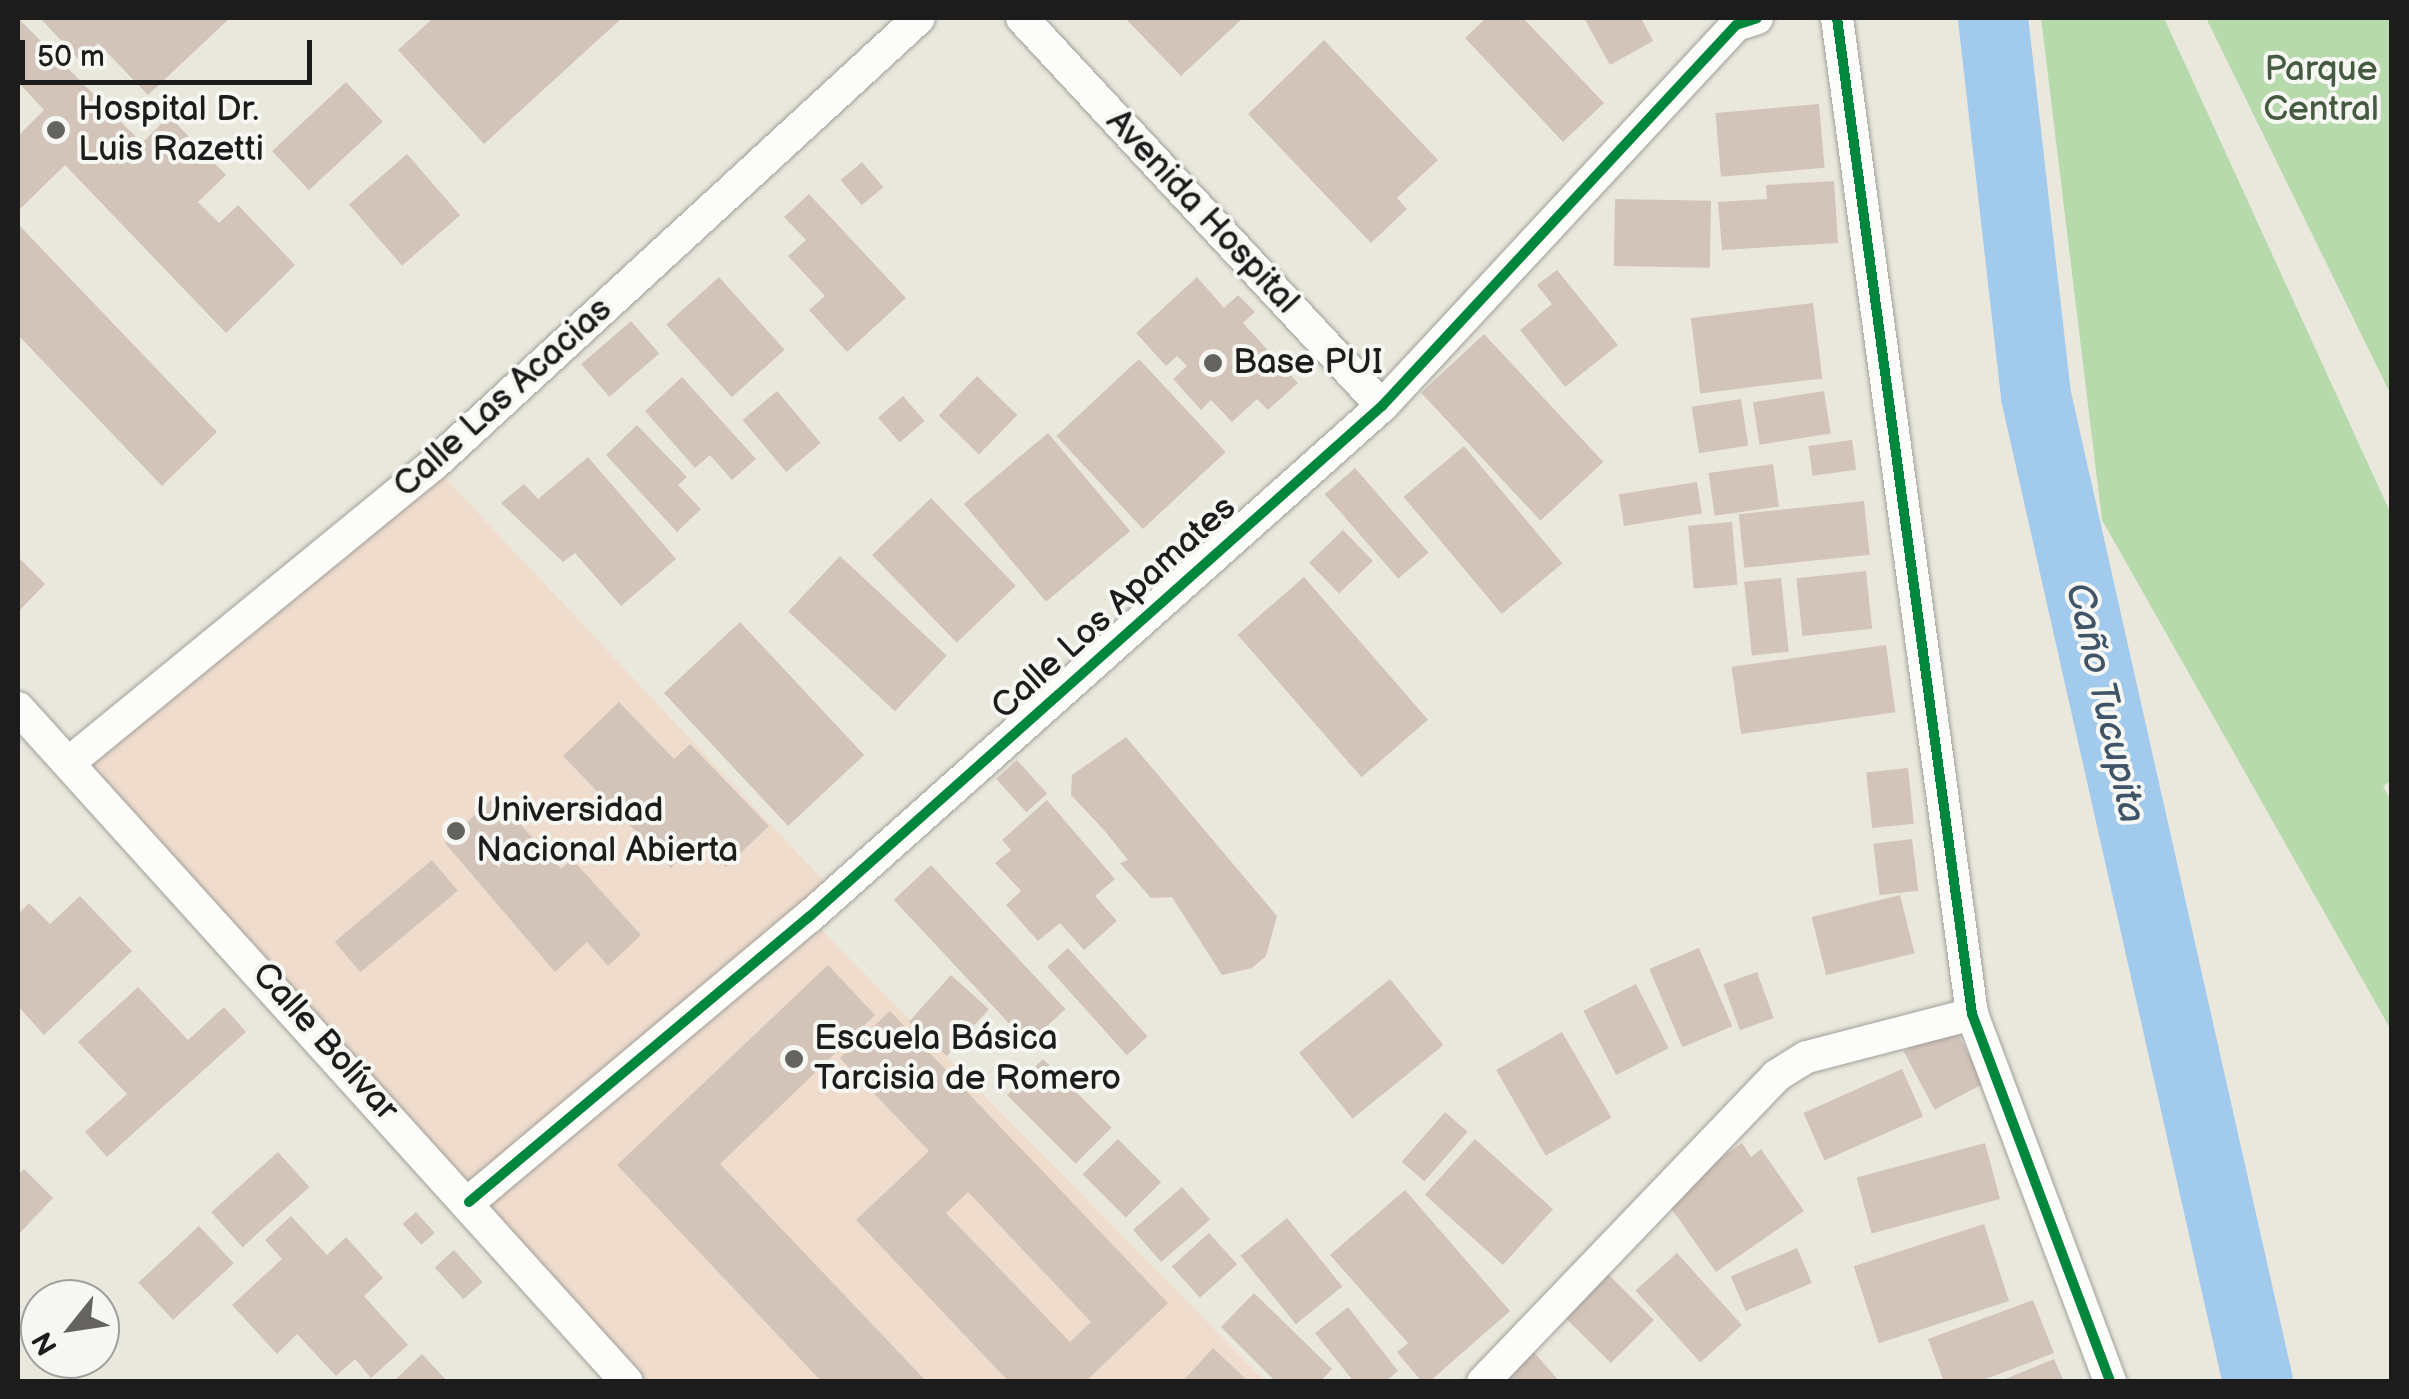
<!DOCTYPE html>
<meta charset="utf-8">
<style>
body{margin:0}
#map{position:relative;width:2409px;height:1399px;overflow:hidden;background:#eae8dd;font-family:"Balsamiq Sans",sans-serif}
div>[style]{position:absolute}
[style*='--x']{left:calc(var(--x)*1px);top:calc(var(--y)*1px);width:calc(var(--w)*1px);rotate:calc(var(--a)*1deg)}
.built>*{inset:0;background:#f0dccd}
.green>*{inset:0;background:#b7daad}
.river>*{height:70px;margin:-35px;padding:0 35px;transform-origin:35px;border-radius:35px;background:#a1caed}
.building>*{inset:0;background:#d3c4ba;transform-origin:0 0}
.roads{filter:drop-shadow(0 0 2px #a09f99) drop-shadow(0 0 2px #a09f99)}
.street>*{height:32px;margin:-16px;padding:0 16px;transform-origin:16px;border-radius:16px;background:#fcfcfa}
.cycleway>*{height:10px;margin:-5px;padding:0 5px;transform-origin:5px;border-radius:5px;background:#00873e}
.dots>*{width:28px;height:28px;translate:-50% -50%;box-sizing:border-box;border:5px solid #f6f6f2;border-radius:50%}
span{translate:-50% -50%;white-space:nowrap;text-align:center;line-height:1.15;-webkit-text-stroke:8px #f6f6f2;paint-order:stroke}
.park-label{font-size:35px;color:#445a41}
.poi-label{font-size:35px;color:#1c1c1c}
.left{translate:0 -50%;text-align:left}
.street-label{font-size:35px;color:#1c1c1c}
.water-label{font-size:38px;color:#405468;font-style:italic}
.frame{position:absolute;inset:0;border:20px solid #1c1c1c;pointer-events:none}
.north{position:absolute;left:20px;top:1279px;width:100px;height:100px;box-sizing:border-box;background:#f6f6f2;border:2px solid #9f9f9c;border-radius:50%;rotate:240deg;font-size:28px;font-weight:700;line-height:40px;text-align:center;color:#1c1c1c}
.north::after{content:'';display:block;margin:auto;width:35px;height:45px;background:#646360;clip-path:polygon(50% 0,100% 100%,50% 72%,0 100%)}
.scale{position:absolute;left:20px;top:40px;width:292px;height:45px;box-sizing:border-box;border:5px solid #1c1c1c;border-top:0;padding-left:12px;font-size:30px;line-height:35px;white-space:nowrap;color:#1c1c1c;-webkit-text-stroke:8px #f6f6f2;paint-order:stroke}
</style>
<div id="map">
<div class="built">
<i style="clip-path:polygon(433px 465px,835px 893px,809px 917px,1265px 1381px,627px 1381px,470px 1195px,71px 761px)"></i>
</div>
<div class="green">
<i style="clip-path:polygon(2041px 18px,2164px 18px,2391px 514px,2392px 780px,2383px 786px,2392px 803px,2391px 1030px,2102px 520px)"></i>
<i style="clip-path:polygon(2206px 18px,2391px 18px,2391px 395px)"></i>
</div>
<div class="river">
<i style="--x:1993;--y:18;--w:380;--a:83.5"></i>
<i style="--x:2036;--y:396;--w:1011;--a:77.31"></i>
</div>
<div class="building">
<i style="clip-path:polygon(18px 18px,142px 143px,169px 116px,226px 175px,198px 202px,219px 223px,238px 205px,295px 265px,226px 333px,65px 165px,18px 211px,18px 136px,44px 110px,18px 82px)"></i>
<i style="clip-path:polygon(40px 18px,230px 18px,148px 95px,98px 43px,80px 61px)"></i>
<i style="clip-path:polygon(433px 18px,622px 18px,484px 144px,398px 50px)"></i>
<i style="clip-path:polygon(1125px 18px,1243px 18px,1181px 76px)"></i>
<i style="clip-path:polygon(1486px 18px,1523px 18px,1604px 103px,1563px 142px,1465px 38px)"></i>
<i style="clip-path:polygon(1584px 18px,1641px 18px,1653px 41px,1610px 65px)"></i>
<i style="clip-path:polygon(1324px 40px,1438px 160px,1397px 198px,1407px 209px,1371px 243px,1248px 114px)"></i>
<i style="left:346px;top:82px;width:54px;height:101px;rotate:47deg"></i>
<i style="left:1819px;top:104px;width:64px;height:104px;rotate:85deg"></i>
<i style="left:407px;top:154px;width:81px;height:77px;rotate:49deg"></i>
<i style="left:862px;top:162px;width:33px;height:28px;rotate:50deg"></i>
<i style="clip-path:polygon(1834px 181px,1838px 243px,1722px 250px,1718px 202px,1767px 199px,1766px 185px)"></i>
<i style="clip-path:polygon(809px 194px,906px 298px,847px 352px,809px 310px,825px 296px,788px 256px,806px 240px,784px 217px)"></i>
<i style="left:1615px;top:199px;width:96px;height:67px;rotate:1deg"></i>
<i style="clip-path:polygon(18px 224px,217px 432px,162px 486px,18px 335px)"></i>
<i style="clip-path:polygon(1557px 270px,1618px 345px,1565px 387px,1520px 330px,1552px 304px,1537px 285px)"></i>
<i style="left:719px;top:277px;width:98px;height:71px;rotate:48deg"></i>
<i style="clip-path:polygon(1197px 277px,1224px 308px,1238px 295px,1255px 312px,1243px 323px,1298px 383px,1268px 410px,1257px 399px,1232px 422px,1211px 400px,1201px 410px,1173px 379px,1187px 366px,1177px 356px,1166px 366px,1136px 333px)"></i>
<i style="left:1813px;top:303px;width:76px;height:123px;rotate:83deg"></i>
<i style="left:631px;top:321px;width:43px;height:66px;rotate:49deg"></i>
<i style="left:1484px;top:334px;width:175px;height:86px;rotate:47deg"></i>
<i style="left:1139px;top:359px;width:127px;height:113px;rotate:47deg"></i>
<i style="left:977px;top:376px;width:56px;height:55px;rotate:44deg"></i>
<i style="clip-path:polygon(682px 377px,756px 459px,732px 480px,710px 455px,695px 468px,645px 411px)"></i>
<i style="left:777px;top:391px;width:68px;height:45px;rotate:50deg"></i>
<i style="left:1824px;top:391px;width:43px;height:72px;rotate:81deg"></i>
<i style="left:903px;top:396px;width:33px;height:33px;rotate:49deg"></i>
<i style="left:1741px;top:399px;width:47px;height:50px;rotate:81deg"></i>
<i style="clip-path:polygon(637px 425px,687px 477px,678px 485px,701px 509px,677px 532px,606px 455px)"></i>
<i style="left:1048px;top:433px;width:128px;height:110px;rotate:50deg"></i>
<i style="left:1852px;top:440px;width:30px;height:44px;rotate:82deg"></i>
<i style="left:1464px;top:446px;width:153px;height:79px;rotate:50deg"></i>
<i style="clip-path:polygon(588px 457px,676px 559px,621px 606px,575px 553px,563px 562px,501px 503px,524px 484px,538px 499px)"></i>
<i style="left:1773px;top:464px;width:43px;height:65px;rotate:82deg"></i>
<i style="left:1355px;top:468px;width:112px;height:40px;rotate:49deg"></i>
<i style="left:1697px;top:482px;width:32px;height:79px;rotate:81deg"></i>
<i style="left:931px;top:498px;width:122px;height:82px;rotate:46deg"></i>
<i style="left:1864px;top:501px;width:54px;height:126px;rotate:84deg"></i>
<i style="left:1732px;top:522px;width:63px;height:44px;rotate:85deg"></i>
<i style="left:1343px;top:530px;width:43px;height:47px;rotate:46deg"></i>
<i style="left:840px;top:556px;width:146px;height:76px;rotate:43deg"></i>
<i style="clip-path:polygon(18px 557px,45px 584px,18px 612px)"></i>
<i style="left:1866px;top:571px;width:58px;height:70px;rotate:84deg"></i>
<i style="left:1304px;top:577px;width:189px;height:88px;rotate:49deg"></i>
<i style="left:1781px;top:578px;width:74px;height:37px;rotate:84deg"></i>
<i style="left:740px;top:622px;width:182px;height:104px;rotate:47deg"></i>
<i style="left:1886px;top:645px;width:68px;height:156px;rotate:82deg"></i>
<i style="clip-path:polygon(619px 702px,674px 759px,690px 744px,769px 826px,726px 867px,700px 840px,671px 868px,563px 756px)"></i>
<i style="clip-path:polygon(1126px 737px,1277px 916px,1266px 956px,1252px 968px,1222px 975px,1172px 897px,1151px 898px,1120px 863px,1128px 860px,1104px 830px,1071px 795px,1072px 775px)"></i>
<i style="left:1017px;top:760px;width:45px;height:28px;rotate:48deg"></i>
<i style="left:1908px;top:768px;width:56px;height:42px;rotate:84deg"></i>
<i style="clip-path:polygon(495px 796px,561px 869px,572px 859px,641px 935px,608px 966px,587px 942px,555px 972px,445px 843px)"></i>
<i style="clip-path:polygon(1047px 800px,1115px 879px,1095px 896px,1117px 921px,1084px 950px,1060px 923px,1038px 941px,1006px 905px,1021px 891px,995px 863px,1011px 850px,1002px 840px)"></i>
<i style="left:1912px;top:839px;width:52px;height:39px;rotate:83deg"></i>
<i style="left:432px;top:860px;width:40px;height:127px;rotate:50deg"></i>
<i style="left:931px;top:865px;width:197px;height:51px;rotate:47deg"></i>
<i style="left:1900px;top:895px;width:60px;height:91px;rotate:76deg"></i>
<i style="clip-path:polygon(80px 896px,132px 951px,44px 1035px,18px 1006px,18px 914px,29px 903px,50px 924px)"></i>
<i style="left:1068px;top:948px;width:119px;height:28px;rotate:48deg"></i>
<i style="left:1699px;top:948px;width:85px;height:54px;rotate:67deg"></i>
<i style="clip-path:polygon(828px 965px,875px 1015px,720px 1164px,927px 1382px,822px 1382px,617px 1165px)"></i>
<i style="left:1757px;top:972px;width:49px;height:36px;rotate:70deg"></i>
<i style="left:951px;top:975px;width:51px;height:63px;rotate:42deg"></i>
<i style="left:1390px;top:979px;width:85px;height:117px;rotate:51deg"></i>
<i style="left:1636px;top:984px;width:72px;height:59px;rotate:63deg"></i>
<i style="clip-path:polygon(138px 987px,188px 1040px,224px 1007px,246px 1032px,107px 1157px,85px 1132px,127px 1094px,78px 1042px)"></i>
<i style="clip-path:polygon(evenodd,890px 1011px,1168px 1303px,1085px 1382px,1009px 1382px,856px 1220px,929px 1151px,840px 1058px,890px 1011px,968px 1192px,1091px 1322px,1070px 1342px,946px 1213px,968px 1192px)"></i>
<i style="left:1953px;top:1025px;width:66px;height:56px;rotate:62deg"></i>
<i style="left:1562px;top:1032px;width:99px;height:76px;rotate:60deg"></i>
<i style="left:1043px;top:1059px;width:97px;height:51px;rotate:45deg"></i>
<i style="left:1902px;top:1069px;width:52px;height:108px;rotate:66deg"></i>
<i style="left:1445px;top:1112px;width:30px;height:66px;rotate:41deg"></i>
<i style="left:1118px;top:1139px;width:61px;height:50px;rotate:45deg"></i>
<i style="left:1475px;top:1139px;width:105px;height:75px;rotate:42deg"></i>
<i style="clip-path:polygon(1742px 1143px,1751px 1157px,1761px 1149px,1804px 1211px,1716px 1272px,1664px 1198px)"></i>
<i style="left:1985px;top:1143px;width:58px;height:133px;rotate:75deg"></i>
<i style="left:278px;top:1152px;width:47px;height:90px;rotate:48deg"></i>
<i style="clip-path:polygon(24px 1169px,53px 1198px,18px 1235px,18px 1175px)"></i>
<i style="left:1182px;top:1187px;width:43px;height:65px;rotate:49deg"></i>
<i style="clip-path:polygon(1405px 1190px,1510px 1311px,1429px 1382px,1422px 1382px,1397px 1352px,1408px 1343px,1330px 1255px)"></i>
<i style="left:416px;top:1212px;width:28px;height:18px;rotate:48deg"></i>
<i style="clip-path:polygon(291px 1216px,327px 1255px,346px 1237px,383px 1278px,364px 1296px,408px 1345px,371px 1378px,355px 1359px,336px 1376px,297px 1334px,277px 1354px,232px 1305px,282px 1259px,265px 1240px)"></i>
<i style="left:1287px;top:1218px;width:88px;height:60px;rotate:51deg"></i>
<i style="left:1984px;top:1224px;width:81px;height:137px;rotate:72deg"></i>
<i style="left:199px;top:1226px;width:51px;height:83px;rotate:47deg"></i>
<i style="left:1209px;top:1233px;width:42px;height:50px;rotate:48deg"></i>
<i style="left:1797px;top:1248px;width:38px;height:72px;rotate:67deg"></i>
<i style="left:454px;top:1250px;width:43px;height:26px;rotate:48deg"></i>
<i style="left:1677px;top:1253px;width:97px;height:56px;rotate:48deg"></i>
<i style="left:1608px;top:1274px;width:65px;height:61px;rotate:45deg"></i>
<i style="clip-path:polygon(1254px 1293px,1332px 1369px,1320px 1382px,1276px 1382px,1221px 1327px)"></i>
<i style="clip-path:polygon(2033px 1300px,2054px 1353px,1978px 1382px,1944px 1382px,1928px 1339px)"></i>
<i style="clip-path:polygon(1348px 1307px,1398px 1371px,1385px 1382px,1354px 1382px,1315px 1333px)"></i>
<i style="clip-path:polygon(1213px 1348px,1249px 1382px,1182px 1382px)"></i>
<i style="clip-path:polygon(1533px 1351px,1560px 1382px,1500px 1382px)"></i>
<i style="clip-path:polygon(422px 1354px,448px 1382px,393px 1382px)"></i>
<i style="clip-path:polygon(2054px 1359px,2064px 1382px,2000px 1382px,2000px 1381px)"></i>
</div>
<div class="roads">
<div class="street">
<i style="--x:1022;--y:18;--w:529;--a:47.14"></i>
<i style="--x:1837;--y:18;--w:1005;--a:82.28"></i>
<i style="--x:1972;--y:1014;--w:393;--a:69.4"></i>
<i style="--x:18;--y:708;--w:908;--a:47.9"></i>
<i style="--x:71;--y:761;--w:468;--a:-39.3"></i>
<i style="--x:433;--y:465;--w:660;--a:-42.61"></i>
<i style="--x:469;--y:1202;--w:444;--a:-40"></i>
<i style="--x:809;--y:917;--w:768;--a:-41.73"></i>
<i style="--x:1382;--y:406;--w:520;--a:-47.1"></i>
<i style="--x:1736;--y:25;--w:22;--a:-18"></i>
<i style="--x:1483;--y:1382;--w:424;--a:-46.2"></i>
<i style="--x:1776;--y:1076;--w:36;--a:-32"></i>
<i style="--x:1807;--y:1057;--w:171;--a:-14.6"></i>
</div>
</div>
<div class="cycleway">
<i style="--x:1837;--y:18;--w:1005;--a:82.28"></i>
<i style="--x:1972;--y:1014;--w:393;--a:69.4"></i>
<i style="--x:469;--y:1202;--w:444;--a:-40"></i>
<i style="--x:809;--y:917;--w:768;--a:-41.73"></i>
<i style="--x:1382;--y:406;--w:520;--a:-47.1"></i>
<i style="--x:1736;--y:25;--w:22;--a:-18"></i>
</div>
<div class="dots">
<i style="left:56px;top:130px;background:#646360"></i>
<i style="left:1213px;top:363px;background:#646360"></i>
<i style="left:456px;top:831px;background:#646360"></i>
<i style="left:794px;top:1059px;background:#646360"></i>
</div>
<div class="park-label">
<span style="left:2321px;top:90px">Parque<br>Central</span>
</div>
<div class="poi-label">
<span class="left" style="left:78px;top:130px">Hospital Dr.<br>Luis Razetti</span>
<span class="left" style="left:1233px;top:363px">Base PUI</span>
<span class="left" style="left:476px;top:831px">Universidad<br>Nacional Abierta</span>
<span class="left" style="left:814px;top:1059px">Escuela Básica<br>Tarcisia de Romero</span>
</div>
<div class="street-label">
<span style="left:1202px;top:212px;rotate:47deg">Avenida Hospital</span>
<span style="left:503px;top:398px;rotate:-42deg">Calle Las Acacias</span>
<span style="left:1114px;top:608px;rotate:-42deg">Calle Los Apamates</span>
<span style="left:325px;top:1042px;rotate:48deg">Calle Bolívar</span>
</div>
<div class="water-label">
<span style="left:2105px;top:703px;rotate:77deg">Caño Tucupita</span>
</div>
<div class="frame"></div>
<div class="north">N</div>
<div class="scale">50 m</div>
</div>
